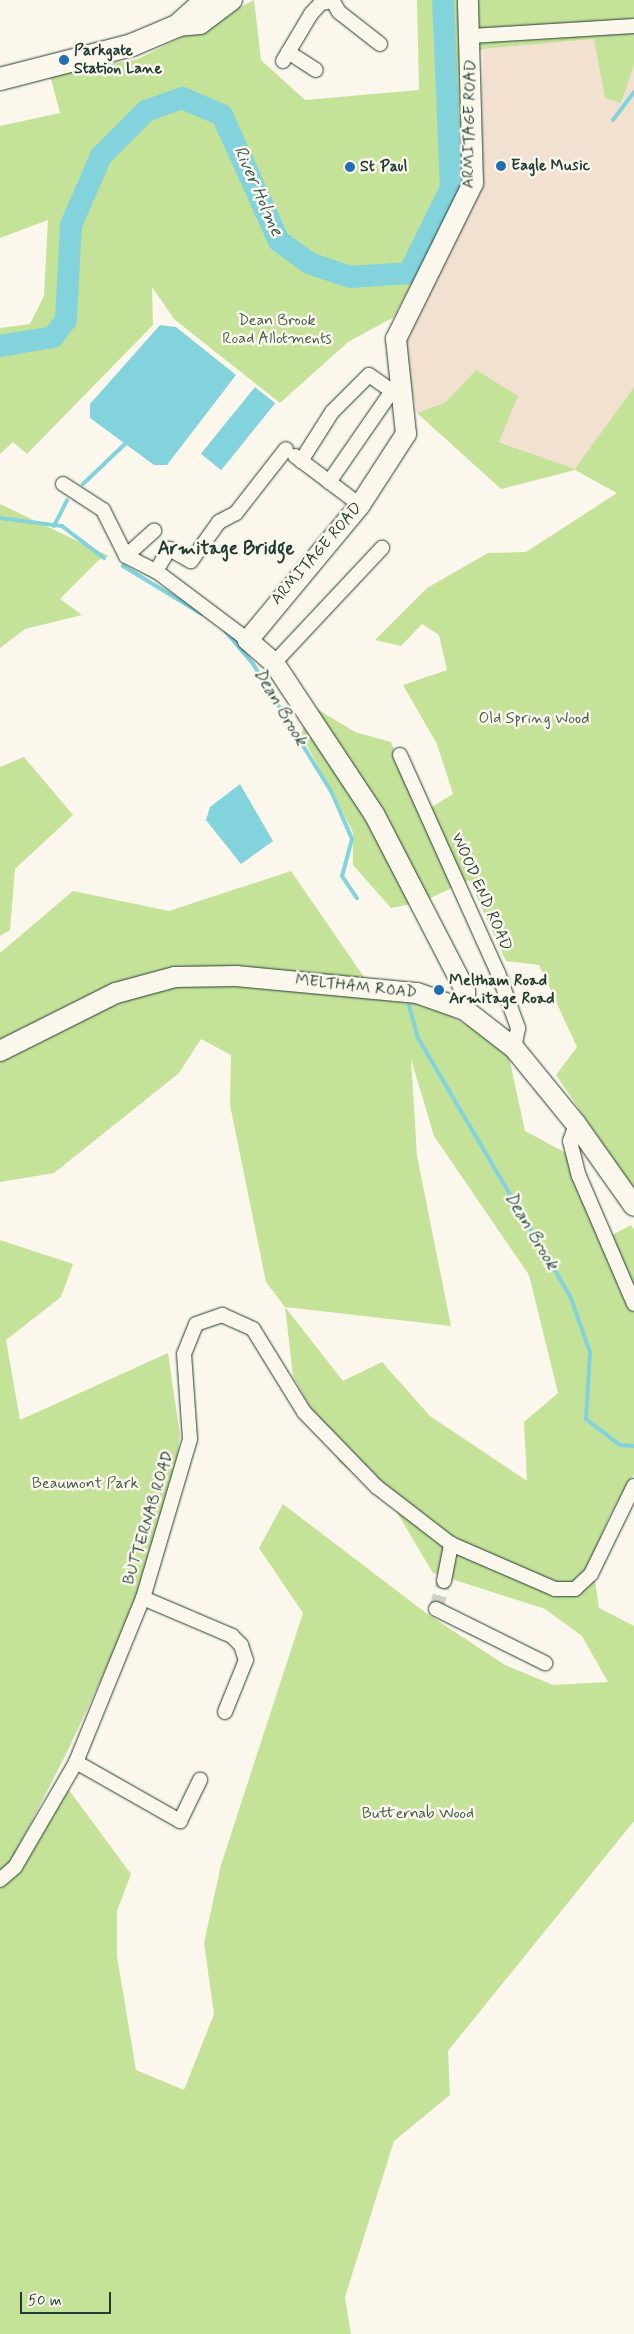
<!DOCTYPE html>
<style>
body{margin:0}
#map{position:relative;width:634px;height:2334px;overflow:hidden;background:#fbf7ec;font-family:Mynerve,sans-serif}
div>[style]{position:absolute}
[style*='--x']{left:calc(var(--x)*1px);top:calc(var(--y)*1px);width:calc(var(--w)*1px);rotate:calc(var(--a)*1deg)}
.built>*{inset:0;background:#f2e0d1}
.green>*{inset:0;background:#c5e299}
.water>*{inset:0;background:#82d3db;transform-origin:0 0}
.stream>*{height:4px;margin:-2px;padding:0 2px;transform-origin:2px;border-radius:2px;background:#82d3db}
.river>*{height:22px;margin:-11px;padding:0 11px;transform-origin:11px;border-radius:11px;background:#82d3db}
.street-tunnel>*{height:14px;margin-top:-7px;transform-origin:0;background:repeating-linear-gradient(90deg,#cfd2c7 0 14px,transparent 0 21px)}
.roads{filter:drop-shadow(0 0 1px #1f3d34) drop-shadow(0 0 1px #1f3d34)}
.street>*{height:14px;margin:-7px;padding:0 7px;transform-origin:7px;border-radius:7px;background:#fbf7ec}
.secondary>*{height:20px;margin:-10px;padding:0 10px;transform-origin:10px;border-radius:10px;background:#fbf7ec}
.primary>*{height:22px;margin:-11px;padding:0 11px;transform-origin:11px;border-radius:11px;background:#fbf7ec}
.dots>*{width:14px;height:14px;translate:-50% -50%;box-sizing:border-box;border:2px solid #fbf7ec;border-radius:50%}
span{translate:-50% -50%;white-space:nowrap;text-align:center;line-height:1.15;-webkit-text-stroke:5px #fbf7ec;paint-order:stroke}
.poi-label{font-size:16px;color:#1f3d34;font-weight:700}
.left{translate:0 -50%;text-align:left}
.street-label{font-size:16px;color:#1f3d34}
.park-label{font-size:16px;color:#405e48}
.water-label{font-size:18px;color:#335b55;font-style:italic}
.quarter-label{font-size:19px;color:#1f3d34;font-weight:700}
.scale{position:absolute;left:20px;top:2292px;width:91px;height:22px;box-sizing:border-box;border:2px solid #1f3d34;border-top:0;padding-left:6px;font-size:15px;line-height:18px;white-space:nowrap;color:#1f3d34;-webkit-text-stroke:4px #fbf7ec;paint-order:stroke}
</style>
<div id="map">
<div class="built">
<i style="clip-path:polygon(595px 39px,605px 98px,621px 102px,634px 65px,634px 387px,575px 470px,498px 441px,446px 402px,417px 413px,403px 344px,480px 182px,483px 49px)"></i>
</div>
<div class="green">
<i style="clip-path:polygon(254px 0,261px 60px,305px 100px,419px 90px,417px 0,634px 0,634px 65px,621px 103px,605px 98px,594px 39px,483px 49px,461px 59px,463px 183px,394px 317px,348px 342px,280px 403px,174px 319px,152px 287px,153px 325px,27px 454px,13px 442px,0 454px,0 328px,30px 324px,44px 296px,48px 220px,0 238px,0 126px,60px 113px,50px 75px,138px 59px)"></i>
<i style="clip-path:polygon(476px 370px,518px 396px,499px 442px,575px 469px,634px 387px,634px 1190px,556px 1075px,577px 1047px,539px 965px,506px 961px,469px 880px,422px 902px,391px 908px,353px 865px,353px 832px,301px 734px,312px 706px,355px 732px,391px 742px,415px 800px,427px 810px,453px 794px,437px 744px,403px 685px,447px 670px,439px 635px,422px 624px,401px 646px,375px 640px,427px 588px,488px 553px,526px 552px,617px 493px,575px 470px,501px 489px,417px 413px,446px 402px)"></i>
<i style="clip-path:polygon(0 504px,109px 556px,99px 560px,60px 599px,82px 615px,25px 629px,0 648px)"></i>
<i style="clip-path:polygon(24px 757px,73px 815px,15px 869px,10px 930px,0 936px,0 767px)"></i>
<i style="clip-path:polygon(evenodd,291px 871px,377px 996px,428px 1003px,507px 1048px,525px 1131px,568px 1154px,601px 1241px,631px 1225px,634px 1230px,634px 1474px,609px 1517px,592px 1559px,599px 1608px,634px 1626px,634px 1821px,448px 2051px,450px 2095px,394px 2141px,345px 2297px,351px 2334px,0 2334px,0 1888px,66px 1786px,131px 1874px,117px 1911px,117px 1956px,136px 2070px,184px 2090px,214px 2014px,204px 1943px,221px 1865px,303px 1613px,259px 1548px,283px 1504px,426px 1613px,505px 1665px,553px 1685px,608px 1682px,582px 1636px,545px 1609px,433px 1573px,389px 1499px,340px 1463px,293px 1376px,285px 1307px,266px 1282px,230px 1105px,231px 1055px,201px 1039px,179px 1073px,54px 1173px,0 1182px,0 953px,73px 891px,169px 911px,291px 871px,411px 1059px,434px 1136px,529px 1275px,558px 1393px,524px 1422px,527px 1481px,430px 1416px,382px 1362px,343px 1381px,285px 1307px,451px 1326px,417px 1156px,411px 1059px)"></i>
<i style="clip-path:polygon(0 1240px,73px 1264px,61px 1297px,6px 1340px,20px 1420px,168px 1353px,180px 1435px,175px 1479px,135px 1606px,69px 1748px,8px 1868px,0 1874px)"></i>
</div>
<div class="water">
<i style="clip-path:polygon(160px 325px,176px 327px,236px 375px,167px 465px,154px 465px,90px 418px,90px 404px)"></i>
<i style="left:255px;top:387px;width:26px;height:86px;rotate:39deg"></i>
<i style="clip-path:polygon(240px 784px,273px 841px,241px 864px,206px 820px,210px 807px)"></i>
</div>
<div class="stream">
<i style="--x:613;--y:120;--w:35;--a:-53"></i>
<i style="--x:83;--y:484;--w:58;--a:-43.6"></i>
<i style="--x:0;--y:518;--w:63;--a:7.4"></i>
<i style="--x:62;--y:526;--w:53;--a:37.3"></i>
<i style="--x:54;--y:526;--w:29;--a:-63"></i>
<i style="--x:123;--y:566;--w:92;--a:31.3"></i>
<i style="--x:222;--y:627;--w:48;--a:50"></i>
<i style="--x:253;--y:664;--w:151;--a:58.5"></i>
<i style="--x:332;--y:793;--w:50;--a:66.5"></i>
<i style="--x:352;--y:839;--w:38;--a:105"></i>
<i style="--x:342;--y:876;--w:27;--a:56"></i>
<i style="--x:409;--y:1005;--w:34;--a:75"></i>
<i style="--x:418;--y:1038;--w:299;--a:59.5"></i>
<i style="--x:570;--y:1296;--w:59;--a:70.3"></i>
<i style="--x:590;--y:1352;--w:67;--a:93.4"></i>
<i style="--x:586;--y:1419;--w:43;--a:37.4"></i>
<i style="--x:620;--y:1445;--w:14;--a:4"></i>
</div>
<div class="river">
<i style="--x:0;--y:346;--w:54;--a:-9.6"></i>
<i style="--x:53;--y:337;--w:21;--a:-53"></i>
<i style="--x:66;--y:320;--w:95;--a:-87"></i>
<i style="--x:71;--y:225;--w:75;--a:-66.5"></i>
<i style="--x:101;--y:156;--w:64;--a:-45"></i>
<i style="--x:146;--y:111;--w:38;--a:-20"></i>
<i style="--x:182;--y:98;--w:43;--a:23"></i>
<i style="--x:222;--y:115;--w:138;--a:65.7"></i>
<i style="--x:279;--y:241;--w:37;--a:36"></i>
<i style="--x:309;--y:263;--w:43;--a:18.9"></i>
<i style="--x:350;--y:277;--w:59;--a:-3.9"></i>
<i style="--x:409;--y:273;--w:95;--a:-63.7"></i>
<i style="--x:451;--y:188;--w:188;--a:-92.4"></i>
</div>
<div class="street-tunnel">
<i style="--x:436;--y:1609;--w:29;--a:-74"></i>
</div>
<div class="roads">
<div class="street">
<i style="--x:332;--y:0;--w:14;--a:60"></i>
<i style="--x:339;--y:12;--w:52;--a:38"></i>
<i style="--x:471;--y:36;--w:163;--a:-3.5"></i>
<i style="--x:288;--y:52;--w:33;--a:33"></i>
<i style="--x:283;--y:61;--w:55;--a:-59.2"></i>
<i style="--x:311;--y:14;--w:15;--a:-48"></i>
<i style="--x:321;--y:3;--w:11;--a:-10"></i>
<i style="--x:295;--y:456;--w:81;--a:37"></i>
<i style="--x:301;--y:461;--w:58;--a:-57.7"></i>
<i style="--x:332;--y:412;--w:52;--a:-45"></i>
<i style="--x:369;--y:375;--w:28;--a:35"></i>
<i style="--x:329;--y:482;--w:111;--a:-55.3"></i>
<i style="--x:392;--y:391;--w:8;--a:0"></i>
<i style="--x:63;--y:484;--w:48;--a:33"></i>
<i style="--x:103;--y:510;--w:51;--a:63.4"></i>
<i style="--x:126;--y:556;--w:34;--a:27"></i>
<i style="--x:156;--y:571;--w:115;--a:36.9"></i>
<i style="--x:126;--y:556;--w:38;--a:-42"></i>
<i style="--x:156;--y:571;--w:26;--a:-59"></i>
<i style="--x:169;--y:549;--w:25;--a:29"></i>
<i style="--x:191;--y:561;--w:48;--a:-54.3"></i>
<i style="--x:219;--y:522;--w:19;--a:-28"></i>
<i style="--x:236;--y:513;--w:81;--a:-52"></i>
<i style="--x:274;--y:663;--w:158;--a:-46.8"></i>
<i style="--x:400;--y:755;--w:239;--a:65.8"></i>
<i style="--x:498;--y:973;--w:59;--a:70"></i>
<i style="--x:518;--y:1028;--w:20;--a:101"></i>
<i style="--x:576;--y:1124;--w:18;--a:109"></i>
<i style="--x:570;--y:1141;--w:36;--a:76"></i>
<i style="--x:579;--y:1176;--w:139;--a:66.7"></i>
<i style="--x:444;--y:1581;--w:38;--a:-79"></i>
<i style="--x:143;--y:1598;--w:97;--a:23.1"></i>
<i style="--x:232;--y:1636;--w:13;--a:45"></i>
<i style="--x:241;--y:1645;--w:16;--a:72"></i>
<i style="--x:246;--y:1660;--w:56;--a:112"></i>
<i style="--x:436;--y:1609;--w:122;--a:26.4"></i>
<i style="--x:76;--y:1762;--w:120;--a:29.6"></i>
<i style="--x:180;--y:1821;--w:46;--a:-64"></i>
<i style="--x:0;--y:1880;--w:20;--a:-41"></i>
<i style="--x:15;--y:1867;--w:121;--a:-59.8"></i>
<i style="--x:76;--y:1762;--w:177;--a:-67.8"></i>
<i style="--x:143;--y:1598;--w:166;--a:-73.5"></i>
<i style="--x:190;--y:1439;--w:85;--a:-94"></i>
<i style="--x:184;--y:1354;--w:32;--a:-68"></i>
<i style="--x:196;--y:1324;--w:28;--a:-19"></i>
<i style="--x:222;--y:1315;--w:34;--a:24"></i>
<i style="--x:253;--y:1329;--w:97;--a:58.4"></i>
<i style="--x:304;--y:1412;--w:105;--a:45.8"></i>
<i style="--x:377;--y:1487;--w:93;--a:37.6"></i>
<i style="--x:451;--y:1544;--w:113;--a:23.4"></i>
<i style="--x:555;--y:1589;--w:20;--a:0"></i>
<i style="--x:575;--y:1589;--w:22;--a:-43"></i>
<i style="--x:591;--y:1574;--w:98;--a:-64"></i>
</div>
<div class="secondary">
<i style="--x:177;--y:26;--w:23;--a:-5"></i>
<i style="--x:200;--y:24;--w:40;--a:-37"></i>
<i style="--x:465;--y:1010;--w:20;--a:-90"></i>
<i style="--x:465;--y:990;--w:198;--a:-117.3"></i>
<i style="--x:374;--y:814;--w:181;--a:-123.5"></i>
<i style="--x:274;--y:663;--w:35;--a:-139"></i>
<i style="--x:248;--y:640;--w:175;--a:-50.3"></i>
<i style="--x:360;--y:505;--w:85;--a:-57.1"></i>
<i style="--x:406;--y:434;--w:96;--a:-96"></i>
<i style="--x:396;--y:339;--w:174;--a:-63.7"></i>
<i style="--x:473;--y:183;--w:183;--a:-91.6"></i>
<i style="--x:0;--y:1051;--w:130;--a:-26.6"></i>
<i style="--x:116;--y:993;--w:61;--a:-15.2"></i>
<i style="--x:175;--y:977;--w:61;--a:-0.9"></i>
<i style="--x:236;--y:976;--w:182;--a:5.4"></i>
<i style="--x:417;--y:993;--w:51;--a:19.5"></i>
<i style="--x:465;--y:1010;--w:62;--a:37.8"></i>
<i style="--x:514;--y:1048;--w:98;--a:50.8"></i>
<i style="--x:576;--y:1124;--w:100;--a:54.7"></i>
</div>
<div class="primary">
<i style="--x:0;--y:79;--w:136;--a:-14.4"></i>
<i style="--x:132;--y:45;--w:49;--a:-22.9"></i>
<i style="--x:177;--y:26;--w:39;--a:-42"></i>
</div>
</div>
<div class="dots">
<i style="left:64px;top:60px;background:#1f6fb2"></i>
<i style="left:501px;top:166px;background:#1f6fb2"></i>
<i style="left:350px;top:167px;background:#1f6fb2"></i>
<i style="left:439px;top:990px;background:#1f6fb2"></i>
</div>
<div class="poi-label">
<span class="left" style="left:74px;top:60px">Parkgate<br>Station Lane</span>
<span class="left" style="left:511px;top:166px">Eagle Music</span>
<span class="left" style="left:360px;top:167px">St Paul</span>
<span class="left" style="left:449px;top:990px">Meltham Road<br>Armitage Road</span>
</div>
<div class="street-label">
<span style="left:470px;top:124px;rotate:-89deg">ARMITAGE ROAD</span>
<span style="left:317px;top:554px;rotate:-49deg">ARMITAGE ROAD</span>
<span style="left:481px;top:892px;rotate:66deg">WOOD END ROAD</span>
<span style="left:356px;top:987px;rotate:6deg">MELTHAM ROAD</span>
<span style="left:149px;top:1518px;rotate:-73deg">BUTTERNAB ROAD</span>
</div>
<div class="park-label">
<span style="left:277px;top:330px">Dean Brook<br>Road Allotments</span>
<span style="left:534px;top:719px">Old Spring Wood</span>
<span style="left:85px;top:1484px">Beaumont Park</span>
<span style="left:418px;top:1814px">Butternab Wood</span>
</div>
<div class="water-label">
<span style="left:258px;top:191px;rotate:66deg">River Holme</span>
<span style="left:280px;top:707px;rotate:59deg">Dean Brook</span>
<span style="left:531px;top:1231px;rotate:59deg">Dean Brook</span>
</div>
<div class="quarter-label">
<span style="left:226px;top:549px">Armitage Bridge</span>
</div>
<div class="scale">50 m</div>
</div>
